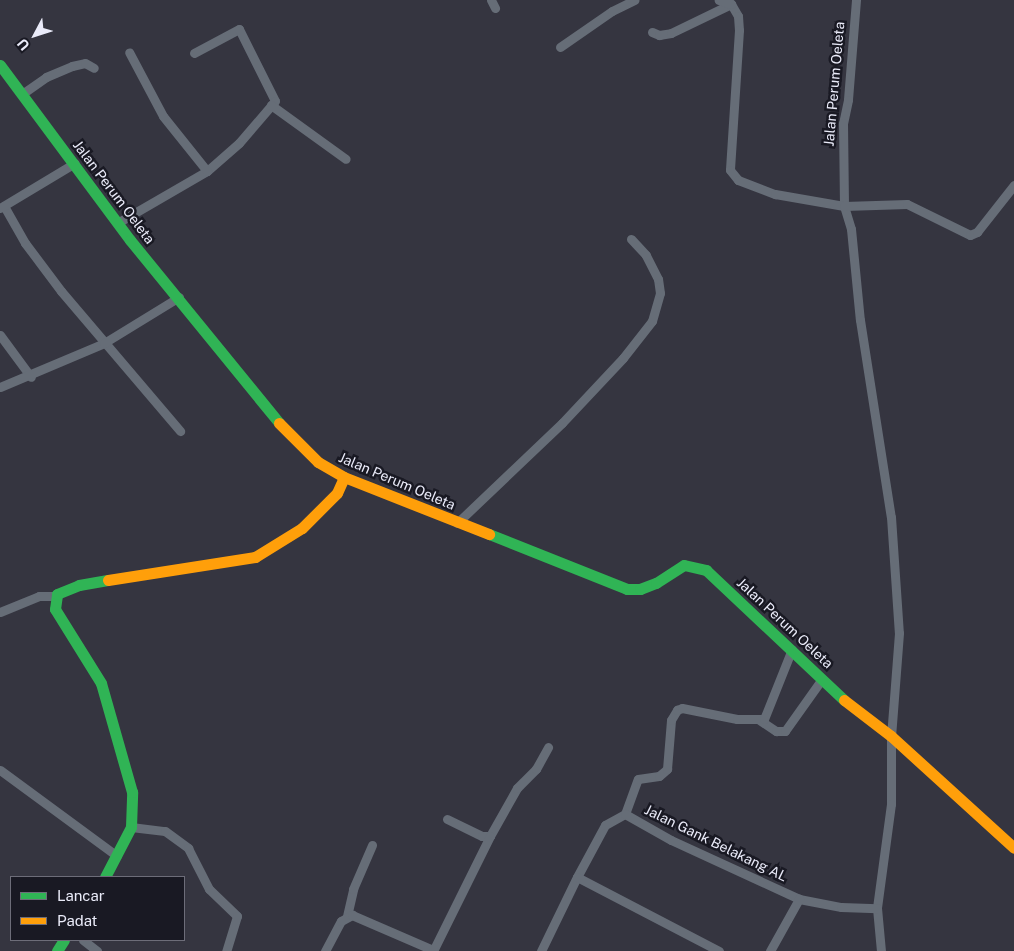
<!DOCTYPE html>
<style>
body{margin:0}
#map{position:relative;width:1014px;height:951px;overflow:hidden;background:#353540;font-family:"Public Sans",sans-serif}
div>[style]{position:absolute}
[style*='--x']{left:calc(var(--x)*1px);top:calc(var(--y)*1px);width:calc(var(--w)*1px);rotate:calc(var(--a)*1deg)}
.street>*{height:9px;margin:-4.5px;padding:0 4.5px;transform-origin:4.5px;border-radius:4.5px;background:#666d77}
.fast>*{height:11px;margin:-5.5px;padding:0 5.5px;transform-origin:5.5px;border-radius:5.5px;background:#30b455}
.slow>*{height:11px;margin:-5.5px;padding:0 5.5px;transform-origin:5.5px;border-radius:5.5px;background:#ff9f0a}
span{translate:-50% -50%;white-space:nowrap;text-align:center;line-height:1.15;-webkit-text-stroke:5px #191923;paint-order:stroke}
.street-label{font-size:14px;color:#eaebf9}
.legend{position:absolute;left:10px;top:876px;width:175px;height:65px;box-sizing:border-box;background:#191923;border:1px solid #6d6d79;margin:0;padding:6px 9px;list-style:none;font-size:15px;color:#eaebf9}
.legend li{display:flex;align-items:center;gap:10px;height:25px}
.legend b{width:25px;border:1px solid #6d6d79}
.north{position:absolute;left:10px;top:10px;width:50px;height:50px;-webkit-text-stroke:4px #191923;paint-order:stroke;rotate:230deg;font-size:14px;font-weight:700;line-height:20px;text-align:center;color:#eaebf9}
.north::after{content:'';display:block;margin:auto;width:18px;height:22px;background:#eaebf9;clip-path:polygon(50% 0,100% 100%,50% 72%,0 100%)}
</style>
<div id="map">
<div class="street">
<i style="--x:491;--y:0;--w:9;--a:63"></i>
<i style="--x:856;--y:0;--w:100;--a:94.6"></i>
<i style="--x:848;--y:100;--w:24;--a:102"></i>
<i style="--x:843;--y:123;--w:83;--a:89.3"></i>
<i style="--x:844;--y:206;--w:24;--a:73"></i>
<i style="--x:851;--y:229;--w:91;--a:84.4"></i>
<i style="--x:860;--y:320;--w:199;--a:81.1"></i>
<i style="--x:891;--y:517;--w:116;--a:86.1"></i>
<i style="--x:899;--y:633;--w:103;--a:94.4"></i>
<i style="--x:891;--y:736;--w:68;--a:90"></i>
<i style="--x:891;--y:804;--w:105;--a:97.7"></i>
<i style="--x:877;--y:908;--w:43;--a:84.7"></i>
<i style="--x:731;--y:4;--w:14;--a:60"></i>
<i style="--x:738;--y:16;--w:14;--a:86"></i>
<i style="--x:739;--y:30;--w:140;--a:93.7"></i>
<i style="--x:730;--y:170;--w:13;--a:51"></i>
<i style="--x:738;--y:180;--w:40;--a:21"></i>
<i style="--x:775;--y:194;--w:70;--a:9.9"></i>
<i style="--x:844;--y:206;--w:63;--a:-1.8"></i>
<i style="--x:907;--y:204;--w:70;--a:26.2"></i>
<i style="--x:970;--y:235;--w:8;--a:-23"></i>
<i style="--x:977;--y:232;--w:60;--a:-51.8"></i>
<i style="--x:652;--y:32;--w:8;--a:23"></i>
<i style="--x:659;--y:35;--w:12;--a:-9"></i>
<i style="--x:671;--y:33;--w:67;--a:-25.8"></i>
<i style="--x:731;--y:4;--w:13;--a:-162"></i>
<i style="--x:560;--y:47;--w:63;--a:-34.7"></i>
<i style="--x:612;--y:11;--w:25;--a:-26"></i>
<i style="--x:194;--y:53;--w:51;--a:-28.1"></i>
<i style="--x:239;--y:29;--w:80;--a:63.4"></i>
<i style="--x:275;--y:101;--w:55;--a:130.6"></i>
<i style="--x:239;--y:143;--w:43;--a:138.8"></i>
<i style="--x:22;--y:94;--w:29;--a:-35"></i>
<i style="--x:46;--y:77;--w:28;--a:-23"></i>
<i style="--x:72;--y:66;--w:13;--a:-13"></i>
<i style="--x:85;--y:63;--w:10;--a:29"></i>
<i style="--x:271;--y:105;--w:92;--a:35.8"></i>
<i style="--x:4;--y:206;--w:43;--a:60.4"></i>
<i style="--x:25;--y:243;--w:60;--a:53.1"></i>
<i style="--x:61;--y:291;--w:184;--a:49.6"></i>
<i style="--x:0;--y:208;--w:87;--a:-31"></i>
<i style="--x:119;--y:222;--w:102;--a:-30.1"></i>
<i style="--x:207;--y:171;--w:70;--a:-128.7"></i>
<i style="--x:163;--y:116;--w:72;--a:-118"></i>
<i style="--x:0;--y:335;--w:52;--a:53.6"></i>
<i style="--x:0;--y:387;--w:113;--a:-22.9"></i>
<i style="--x:104;--y:343;--w:88;--a:-31.5"></i>
<i style="--x:457;--y:523;--w:145;--a:-43.6"></i>
<i style="--x:562;--y:423;--w:89;--a:-46.8"></i>
<i style="--x:623;--y:358;--w:47;--a:-51.9"></i>
<i style="--x:652;--y:321;--w:29;--a:-74"></i>
<i style="--x:660;--y:293;--w:14;--a:-98"></i>
<i style="--x:658;--y:279;--w:27;--a:-117"></i>
<i style="--x:646;--y:255;--w:22;--a:-133"></i>
<i style="--x:0;--y:612;--w:42;--a:-22.3"></i>
<i style="--x:39;--y:596;--w:17;--a:0"></i>
<i style="--x:758;--y:719;--w:22;--a:34"></i>
<i style="--x:776;--y:731;--w:9;--a:0"></i>
<i style="--x:785;--y:731;--w:64;--a:-54.6"></i>
<i style="--x:0;--y:770;--w:145;--a:36.3"></i>
<i style="--x:625;--y:814;--w:37;--a:-70"></i>
<i style="--x:638;--y:779;--w:21;--a:-8"></i>
<i style="--x:659;--y:776;--w:11;--a:-41"></i>
<i style="--x:667;--y:769;--w:49;--a:-85.3"></i>
<i style="--x:671;--y:720;--w:12;--a:-59"></i>
<i style="--x:677;--y:710;--w:5;--a:-22"></i>
<i style="--x:682;--y:708;--w:56;--a:11.3"></i>
<i style="--x:737;--y:719;--w:27;--a:0"></i>
<i style="--x:764;--y:719;--w:75;--a:-68.2"></i>
<i style="--x:447;--y:819;--w:39;--a:26"></i>
<i style="--x:482;--y:836;--w:8;--a:0"></i>
<i style="--x:490;--y:836;--w:55;--a:-60.6"></i>
<i style="--x:517;--y:788;--w:27;--a:-45"></i>
<i style="--x:536;--y:769;--w:25;--a:-61"></i>
<i style="--x:131;--y:827;--w:34;--a:7"></i>
<i style="--x:165;--y:831;--w:29;--a:36"></i>
<i style="--x:188;--y:848;--w:46;--a:62.9"></i>
<i style="--x:209;--y:889;--w:39;--a:44"></i>
<i style="--x:237;--y:916;--w:37;--a:107"></i>
<i style="--x:577;--y:877;--w:59;--a:-61.7"></i>
<i style="--x:605;--y:825;--w:23;--a:-29"></i>
<i style="--x:625;--y:814;--w:53;--a:29.5"></i>
<i style="--x:671;--y:840;--w:141;--a:24.7"></i>
<i style="--x:799;--y:899;--w:43;--a:10.8"></i>
<i style="--x:841;--y:907;--w:36;--a:2"></i>
<i style="--x:347;--y:916;--w:28;--a:-77"></i>
<i style="--x:353;--y:889;--w:48;--a:-66.6"></i>
<i style="--x:83;--y:940;--w:18;--a:38"></i>
<i style="--x:325;--y:951;--w:34;--a:-62"></i>
<i style="--x:341;--y:921;--w:13;--a:-29"></i>
<i style="--x:352;--y:915;--w:88;--a:23.4"></i>
<i style="--x:433;--y:951;--w:128;--a:-63.6"></i>
<i style="--x:541;--y:951;--w:82;--a:-64.1"></i>
<i style="--x:577;--y:877;--w:160;--a:27.5"></i>
<i style="--x:770;--y:951;--w:60;--a:-60.9"></i>
</div>
<div class="fast">
<i style="--x:0;--y:65;--w:218;--a:53.4"></i>
<i style="--x:130;--y:240;--w:236;--a:50.8"></i>
<i style="--x:489;--y:534;--w:149;--a:21.7"></i>
<i style="--x:627;--y:589;--w:13;--a:0"></i>
<i style="--x:640;--y:589;--w:17;--a:-21"></i>
<i style="--x:656;--y:583;--w:33;--a:-33"></i>
<i style="--x:684;--y:565;--w:23;--a:13"></i>
<i style="--x:706;--y:570;--w:190;--a:43.3"></i>
<i style="--x:105;--y:877;--w:56;--a:-62.5"></i>
<i style="--x:131;--y:827;--w:35;--a:-88"></i>
<i style="--x:132;--y:792;--w:113;--a:-105.9"></i>
<i style="--x:101;--y:683;--w:87;--a:-121.9"></i>
<i style="--x:55;--y:609;--w:15;--a:-82"></i>
<i style="--x:57;--y:594;--w:24;--a:-22"></i>
<i style="--x:79;--y:585;--w:29;--a:-10"></i>
<i style="--x:57;--y:951;--w:13;--a:-58"></i>
</div>
<div class="slow">
<i style="--x:279;--y:423;--w:55;--a:45"></i>
<i style="--x:318;--y:462;--w:30;--a:30"></i>
<i style="--x:344;--y:477;--w:156;--a:21.5"></i>
<i style="--x:108;--y:580;--w:149;--a:-8.9"></i>
<i style="--x:255;--y:557;--w:55;--a:-31.7"></i>
<i style="--x:302;--y:528;--w:49;--a:-45"></i>
<i style="--x:337;--y:493;--w:17;--a:-66"></i>
<i style="--x:844;--y:700;--w:59;--a:37.5"></i>
<i style="--x:891;--y:736;--w:166;--a:42.3"></i>
</div>
<div class="street-label">
<span style="left:834px;top:84px;rotate:-85deg">Jalan Perum Oeleta</span>
<span style="left:114px;top:192px;rotate:53deg">Jalan Perum Oeleta</span>
<span style="left:397px;top:481px;rotate:23deg">Jalan Perum Oeleta</span>
<span style="left:785px;top:623px;rotate:43deg">Jalan Perum Oeleta</span>
<span style="left:716px;top:843px;rotate:26deg">Jalan Gank Belakang AL</span>
</div>
<ul class="legend">
<li><b style="height:6px;background:#30b455"></b>Lancar</li>
<li><b style="height:6px;background:#ff9f0a"></b>Padat</li>
</ul>
<div class="north">U</div>
</div>
